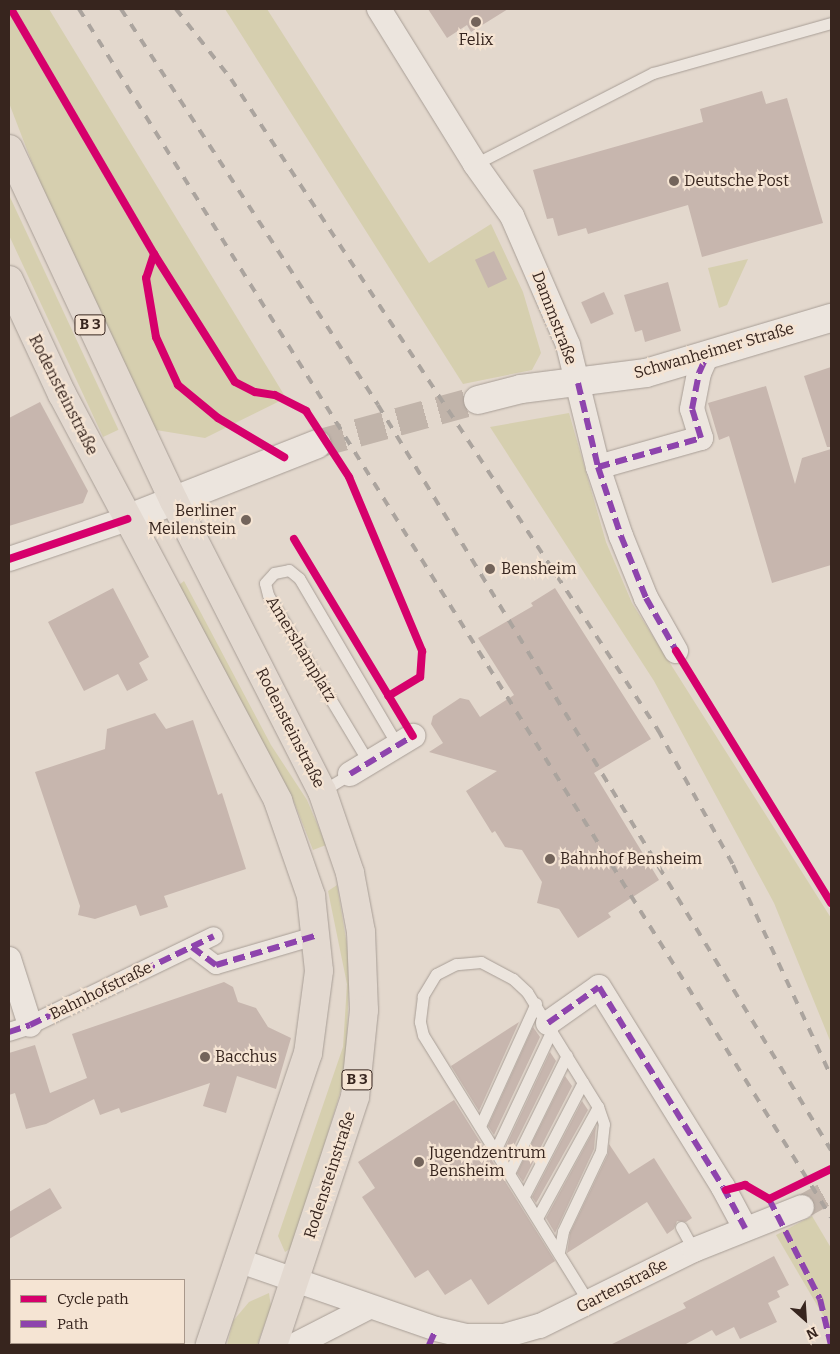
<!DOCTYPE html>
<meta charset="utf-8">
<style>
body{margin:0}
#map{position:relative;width:840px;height:1354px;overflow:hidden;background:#e3d8cd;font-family:Bitter,serif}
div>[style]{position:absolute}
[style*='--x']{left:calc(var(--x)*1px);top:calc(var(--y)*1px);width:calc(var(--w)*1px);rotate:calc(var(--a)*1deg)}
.green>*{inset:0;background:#d6cfaf;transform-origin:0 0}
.building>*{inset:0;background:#c7b6ae;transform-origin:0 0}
.minor-tunnel>*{height:24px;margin-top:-12px;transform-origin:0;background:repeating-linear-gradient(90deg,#c1b4aa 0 24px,transparent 0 36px)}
.secondary-tunnel>*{height:28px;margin-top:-14px;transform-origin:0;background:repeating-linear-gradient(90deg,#c1b4aa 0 28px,transparent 0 42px)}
.roads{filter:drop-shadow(0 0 1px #a89e96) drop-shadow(0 0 1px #a89e96)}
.service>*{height:11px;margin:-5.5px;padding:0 5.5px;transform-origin:5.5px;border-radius:5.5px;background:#ece5de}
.pedestrian>*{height:18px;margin:-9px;padding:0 9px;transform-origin:9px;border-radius:9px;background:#ece5de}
.minor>*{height:24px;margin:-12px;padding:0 12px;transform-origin:12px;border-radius:12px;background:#ece5de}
.secondary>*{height:28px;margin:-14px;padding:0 14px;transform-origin:14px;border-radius:14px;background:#ece5de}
.primary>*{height:28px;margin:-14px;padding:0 14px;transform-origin:14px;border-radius:14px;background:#e3d9d0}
.rail>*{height:4px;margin-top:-2px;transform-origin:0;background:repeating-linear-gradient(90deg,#aba49e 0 9px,transparent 0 18px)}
.quiet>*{height:6px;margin-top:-3px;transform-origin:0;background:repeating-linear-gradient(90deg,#8e44ad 0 12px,transparent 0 18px)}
.cycleway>*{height:8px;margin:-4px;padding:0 4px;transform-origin:4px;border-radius:4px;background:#d6006c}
.dots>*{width:14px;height:14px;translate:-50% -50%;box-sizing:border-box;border:2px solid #f5e4d3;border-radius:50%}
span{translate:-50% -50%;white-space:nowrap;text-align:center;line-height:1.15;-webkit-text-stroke:4.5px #f5e4d3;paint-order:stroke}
.shield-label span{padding:1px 4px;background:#f5e4d3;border:1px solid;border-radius:4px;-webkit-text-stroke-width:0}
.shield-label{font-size:15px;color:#37251e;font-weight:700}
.poi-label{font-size:16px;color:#37251e}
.left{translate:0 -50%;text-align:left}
.right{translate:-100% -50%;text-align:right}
.street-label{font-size:16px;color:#37251e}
.frame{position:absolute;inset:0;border:10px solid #37251e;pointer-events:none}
.legend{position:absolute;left:10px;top:1279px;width:175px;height:65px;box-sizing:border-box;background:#f5e4d3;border:1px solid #a9988b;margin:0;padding:6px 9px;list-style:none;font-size:15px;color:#37251e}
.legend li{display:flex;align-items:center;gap:10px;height:25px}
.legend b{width:25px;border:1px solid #a9988b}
.north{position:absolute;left:780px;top:1294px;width:50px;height:50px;-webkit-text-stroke:4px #f5e4d3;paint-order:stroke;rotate:154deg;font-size:14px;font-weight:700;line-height:20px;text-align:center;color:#37251e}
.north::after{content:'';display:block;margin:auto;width:18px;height:22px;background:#37251e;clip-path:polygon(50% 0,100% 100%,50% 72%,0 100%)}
</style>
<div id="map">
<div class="green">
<i style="clip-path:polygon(9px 9px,49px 9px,286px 398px,205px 438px,156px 430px,68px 256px,9px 103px)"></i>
<i style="clip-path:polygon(225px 9px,267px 9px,429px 263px,491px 224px,523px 292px,541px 353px,532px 370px,463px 384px)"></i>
<i style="left:9px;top:195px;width:259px;height:17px;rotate:65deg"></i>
<i style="clip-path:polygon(748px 259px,727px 305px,719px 308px,708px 268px)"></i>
<i style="clip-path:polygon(569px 413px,606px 542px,632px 603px,831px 918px,831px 1043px,774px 903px,654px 681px,490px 427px)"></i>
<i style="clip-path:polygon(184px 581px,271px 745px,307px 800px,326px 845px,313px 850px,294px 802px,179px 585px)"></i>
<i style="clip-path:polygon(337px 885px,350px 963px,345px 1077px,293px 1247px,285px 1252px,278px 1236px,343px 1047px,347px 984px,328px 891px)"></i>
<i style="clip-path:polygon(812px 1216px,831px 1248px,831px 1329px,776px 1235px)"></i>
<i style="clip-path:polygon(269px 1293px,271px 1307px,257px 1345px,227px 1345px,233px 1321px,249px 1302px)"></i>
</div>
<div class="building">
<i style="clip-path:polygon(428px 9px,508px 9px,471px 32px,467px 25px,447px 38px)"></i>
<i style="clip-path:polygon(762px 91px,766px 104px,787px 98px,823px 223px,702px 257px,688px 205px,588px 234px,586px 228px,558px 236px,553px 218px,547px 219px,533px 170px,703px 122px,700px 109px)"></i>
<i style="left:494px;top:251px;width:31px;height:21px;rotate:65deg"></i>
<i style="clip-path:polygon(668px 282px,681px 331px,645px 342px,642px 330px,635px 332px,624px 295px)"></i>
<i style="left:604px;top:292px;width:24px;height:25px;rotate:66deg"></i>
<i style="clip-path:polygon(831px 367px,831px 447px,827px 447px,804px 376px)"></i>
<i style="clip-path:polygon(766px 386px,795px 484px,802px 458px,831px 449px,831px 565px,772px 583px,729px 436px,719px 440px,708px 403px)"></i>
<i style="clip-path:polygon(40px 402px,88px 491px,83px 503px,9px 526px,9px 418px)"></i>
<i style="clip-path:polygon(113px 588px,149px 657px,139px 663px,148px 680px,127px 691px,118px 674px,84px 691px,48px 622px)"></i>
<i style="clip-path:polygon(555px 588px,651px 739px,594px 773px,659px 880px,608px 913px,611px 917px,578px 938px,559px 909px,537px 903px,542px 882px,522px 850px,505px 847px,495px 831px,492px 833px,466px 791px,497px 771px,429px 752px,443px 743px,431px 724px,433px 716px,460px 698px,469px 700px,480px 717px,514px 695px,478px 638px,533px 606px,531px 603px)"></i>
<i style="clip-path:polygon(155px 713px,166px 729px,193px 720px,218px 795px,222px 793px,246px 869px,164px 896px,168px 907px,140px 916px,136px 905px,95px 919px,78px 915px,80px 906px,35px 772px,105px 749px,107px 729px)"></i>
<i style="clip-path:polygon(224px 982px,233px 987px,238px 1002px,256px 1008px,268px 1027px,291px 1038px,276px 1089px,237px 1076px,226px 1113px,203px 1106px,210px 1083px,121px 1113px,119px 1108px,100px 1115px,94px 1099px,46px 1124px,26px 1129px,15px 1093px,9px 1095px,9px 1053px,35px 1045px,50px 1093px,87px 1078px,72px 1034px)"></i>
<i style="clip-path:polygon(519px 1022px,479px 1111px,451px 1066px)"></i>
<i style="clip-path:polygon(533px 1027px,540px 1037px,494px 1135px,488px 1126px)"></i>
<i style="clip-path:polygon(550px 1052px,556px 1061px,508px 1158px,504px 1150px)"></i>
<i style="clip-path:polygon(565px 1076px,572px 1086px,523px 1182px,517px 1173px)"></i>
<i style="clip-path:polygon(454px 1100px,555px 1261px,488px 1305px,471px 1279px,445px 1295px,428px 1270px,415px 1278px,362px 1197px,375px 1188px,358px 1162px)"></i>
<i style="clip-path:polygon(582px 1101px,588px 1110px,536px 1203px,532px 1197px)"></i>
<i style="clip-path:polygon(596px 1126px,594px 1149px,555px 1233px,546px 1218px)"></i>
<i style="clip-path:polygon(609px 1144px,629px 1174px,654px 1158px,692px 1218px,686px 1222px,677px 1221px,674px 1229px,667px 1234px,647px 1202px,567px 1253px,570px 1233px,608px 1154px)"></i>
<i style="clip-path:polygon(50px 1188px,62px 1208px,9px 1239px,9px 1212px)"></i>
<i style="clip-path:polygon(774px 1256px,789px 1285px,777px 1291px,780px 1297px,768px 1303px,777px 1322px,740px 1339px,734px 1327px,716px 1336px,712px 1330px,684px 1345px,610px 1345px,686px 1308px,683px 1303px)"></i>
</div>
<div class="minor-tunnel">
<i style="--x:802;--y:1207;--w:33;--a:-29"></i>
</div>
<div class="secondary-tunnel">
<i style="--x:317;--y:444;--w:167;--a:-15.3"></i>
</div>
<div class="roads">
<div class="service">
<i style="--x:475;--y:164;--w:200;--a:-27.1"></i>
<i style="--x:653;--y:73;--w:185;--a:-15.7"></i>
<i style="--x:369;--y:763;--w:196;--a:-121"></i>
<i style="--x:268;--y:595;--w:12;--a:-104"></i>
<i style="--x:265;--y:583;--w:13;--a:-48"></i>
<i style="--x:274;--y:573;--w:15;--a:-11"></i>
<i style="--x:289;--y:570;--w:13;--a:39"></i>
<i style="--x:299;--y:578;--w:195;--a:59.5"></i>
<i style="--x:322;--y:791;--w:33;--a:-31"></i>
<i style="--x:480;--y:1126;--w:135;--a:-65.5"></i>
<i style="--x:495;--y:1151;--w:134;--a:-64.8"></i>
<i style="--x:509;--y:1173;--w:131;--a:-63.8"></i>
<i style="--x:524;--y:1196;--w:128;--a:-62.6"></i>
<i style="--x:537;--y:1218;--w:127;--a:-61.2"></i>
<i style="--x:681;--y:1227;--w:26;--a:61"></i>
<i style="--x:559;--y:1252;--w:21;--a:-79"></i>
<i style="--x:563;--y:1231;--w:89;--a:-64.6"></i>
<i style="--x:601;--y:1151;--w:27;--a:-84"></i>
<i style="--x:604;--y:1124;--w:18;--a:-109"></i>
<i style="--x:598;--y:1107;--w:135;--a:-121.7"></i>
<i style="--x:527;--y:992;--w:19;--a:-137"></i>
<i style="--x:513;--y:979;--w:36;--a:-152"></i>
<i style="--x:481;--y:962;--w:25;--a:175"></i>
<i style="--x:456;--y:964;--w:22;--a:153"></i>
<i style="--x:436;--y:974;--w:26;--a:121"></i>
<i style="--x:423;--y:996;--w:26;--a:97"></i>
<i style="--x:420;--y:1022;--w:13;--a:77"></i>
<i style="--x:423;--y:1035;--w:317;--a:58.2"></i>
</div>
<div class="pedestrian">
<i style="--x:192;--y:947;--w:30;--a:37"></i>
<i style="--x:216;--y:965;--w:106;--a:-16.4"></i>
<i style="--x:9;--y:1032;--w:22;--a:-18"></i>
<i style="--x:30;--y:1025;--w:204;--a:-25.8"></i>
</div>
<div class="minor">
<i style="--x:379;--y:9;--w:182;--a:58.2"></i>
<i style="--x:475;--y:164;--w:64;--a:54.6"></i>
<i style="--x:512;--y:216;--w:141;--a:66.5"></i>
<i style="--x:568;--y:345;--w:126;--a:76.2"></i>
<i style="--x:598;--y:467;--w:73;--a:71.6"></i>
<i style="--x:621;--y:536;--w:67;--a:68"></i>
<i style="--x:646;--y:598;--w:61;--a:60.5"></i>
<i style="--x:598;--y:467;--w:107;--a:-15.7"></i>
<i style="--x:701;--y:438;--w:30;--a:-107"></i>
<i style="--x:692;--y:409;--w:37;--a:-79"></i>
<i style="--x:699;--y:373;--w:20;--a:-66"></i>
<i style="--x:9;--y:559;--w:125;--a:-18.7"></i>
<i style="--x:350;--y:774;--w:74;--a:-31.1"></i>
<i style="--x:9;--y:959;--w:69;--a:72.3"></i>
<i style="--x:548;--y:1023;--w:62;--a:-35.2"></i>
<i style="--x:599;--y:987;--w:235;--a:58.2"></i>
<i style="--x:723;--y:1187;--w:47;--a:61.8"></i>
<i style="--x:240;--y:1261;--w:207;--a:19.1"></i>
<i style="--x:436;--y:1329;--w:32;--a:13"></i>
<i style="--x:467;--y:1336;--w:37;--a:0"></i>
<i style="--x:504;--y:1336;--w:37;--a:-16"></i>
<i style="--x:540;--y:1326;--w:172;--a:-26.3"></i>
<i style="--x:694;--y:1250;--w:116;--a:-21.7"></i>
<i style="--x:295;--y:1345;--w:83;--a:-27.2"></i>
</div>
<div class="secondary">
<i style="--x:478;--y:400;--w:44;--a:-14.3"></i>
<i style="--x:521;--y:389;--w:126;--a:-7.3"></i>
<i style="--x:646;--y:373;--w:193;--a:-16.6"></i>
<i style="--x:127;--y:519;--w:204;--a:-21.5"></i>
</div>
<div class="primary">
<i style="--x:9;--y:149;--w:389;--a:64.9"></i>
<i style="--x:174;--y:501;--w:326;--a:63"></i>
<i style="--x:322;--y:791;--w:87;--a:71.1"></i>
<i style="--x:350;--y:873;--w:60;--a:79.4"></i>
<i style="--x:361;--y:932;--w:78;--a:87.8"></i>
<i style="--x:364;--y:1010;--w:87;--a:95.9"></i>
<i style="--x:355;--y:1097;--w:261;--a:108.3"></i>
<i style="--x:9;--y:280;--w:126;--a:65.1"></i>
<i style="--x:62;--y:394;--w:461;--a:62"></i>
<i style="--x:278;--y:801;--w:101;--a:70.8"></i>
<i style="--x:311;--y:896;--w:75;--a:83.9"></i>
<i style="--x:319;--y:971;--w:83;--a:97.6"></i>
<i style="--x:308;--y:1053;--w:308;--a:108.6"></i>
</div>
</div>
<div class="rail">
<i style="--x:79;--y:9;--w:1423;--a:58.1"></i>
<i style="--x:121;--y:9;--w:472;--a:57"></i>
<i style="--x:378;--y:405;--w:872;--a:58.7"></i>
<i style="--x:176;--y:9;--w:89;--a:51.8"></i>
<i style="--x:231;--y:79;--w:779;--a:56.74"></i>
<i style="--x:658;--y:730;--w:154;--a:60.9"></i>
<i style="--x:733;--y:865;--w:233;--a:65.1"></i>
</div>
<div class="quiet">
<i style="--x:578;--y:383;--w:86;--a:76.6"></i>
<i style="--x:598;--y:467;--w:73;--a:71.6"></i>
<i style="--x:621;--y:536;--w:67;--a:68"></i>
<i style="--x:646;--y:598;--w:64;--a:60.3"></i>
<i style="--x:598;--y:467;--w:107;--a:-15.7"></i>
<i style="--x:701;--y:438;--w:30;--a:-107"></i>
<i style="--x:692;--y:409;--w:37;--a:-79"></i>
<i style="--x:699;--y:373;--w:20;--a:-66"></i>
<i style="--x:350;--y:774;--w:74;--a:-31.1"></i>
<i style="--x:192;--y:947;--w:30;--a:37"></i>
<i style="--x:216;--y:965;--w:106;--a:-16.4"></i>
<i style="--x:548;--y:1023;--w:62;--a:-35.2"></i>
<i style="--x:599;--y:987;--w:235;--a:58.2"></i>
<i style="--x:723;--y:1187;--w:47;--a:61.8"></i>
<i style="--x:9;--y:1032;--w:22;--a:-18"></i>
<i style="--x:30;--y:1025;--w:204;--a:-25.8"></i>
<i style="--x:769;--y:1199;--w:112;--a:63"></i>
<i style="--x:820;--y:1299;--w:47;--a:76.6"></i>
<i style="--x:429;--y:1345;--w:17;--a:-66"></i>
</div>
<div class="cycleway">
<i style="--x:11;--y:9;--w:284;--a:59.7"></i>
<i style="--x:154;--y:254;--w:151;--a:57.7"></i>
<i style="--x:235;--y:382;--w:22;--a:27"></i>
<i style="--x:255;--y:392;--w:20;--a:9"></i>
<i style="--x:275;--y:395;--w:35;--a:27"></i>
<i style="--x:306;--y:411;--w:79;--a:56.9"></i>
<i style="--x:349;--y:477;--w:189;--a:67.2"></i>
<i style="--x:422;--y:651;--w:26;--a:94"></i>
<i style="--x:420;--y:677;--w:37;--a:149"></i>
<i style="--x:154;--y:254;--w:25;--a:108"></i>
<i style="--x:146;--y:278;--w:60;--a:80.4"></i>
<i style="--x:156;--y:337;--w:53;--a:65.4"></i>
<i style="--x:178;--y:385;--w:52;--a:39.5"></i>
<i style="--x:218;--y:418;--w:77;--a:30.6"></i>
<i style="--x:294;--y:539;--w:230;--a:58.9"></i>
<i style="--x:9;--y:559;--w:125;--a:-18.7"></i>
<i style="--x:676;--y:651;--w:296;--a:58.4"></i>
<i style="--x:726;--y:1190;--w:20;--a:-15"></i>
<i style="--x:745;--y:1185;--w:28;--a:30"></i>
<i style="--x:769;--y:1199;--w:69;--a:-25.8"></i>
</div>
<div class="dots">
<i style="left:476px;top:22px;background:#73645b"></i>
<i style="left:674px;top:181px;background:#73645b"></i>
<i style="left:246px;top:520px;background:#73645b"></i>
<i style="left:490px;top:569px;background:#73645b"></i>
<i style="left:550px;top:859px;background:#73645b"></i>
<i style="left:205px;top:1057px;background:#73645b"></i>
<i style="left:419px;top:1162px;background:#73645b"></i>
</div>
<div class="shield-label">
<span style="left:90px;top:325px">B 3</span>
<span style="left:357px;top:1080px">B 3</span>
</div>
<div class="poi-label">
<span style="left:476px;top:40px">Felix</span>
<span class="left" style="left:684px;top:181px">Deutsche Post</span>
<span class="right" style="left:236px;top:520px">Berliner<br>Meilenstein</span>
<span class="left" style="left:501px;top:569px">Bensheim</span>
<span class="left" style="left:560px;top:859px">Bahnhof Bensheim</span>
<span class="left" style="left:215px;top:1057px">Bacchus</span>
<span class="left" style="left:429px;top:1162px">Jugendzentrum<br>Bensheim</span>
</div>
<div class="street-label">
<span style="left:554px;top:318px;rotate:69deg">Dammstraße</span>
<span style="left:714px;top:351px;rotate:-16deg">Schwanheimer Straße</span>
<span style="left:63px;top:395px;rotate:63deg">Rodensteinstraße</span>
<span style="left:301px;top:649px;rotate:59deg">Amershamplatz</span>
<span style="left:290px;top:728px;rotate:63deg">Rodensteinstraße</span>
<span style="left:101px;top:991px;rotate:-26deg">Bahnhofstraße</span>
<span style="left:330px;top:1175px;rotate:-72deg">Rodensteinstraße</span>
<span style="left:622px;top:1286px;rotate:-27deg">Gartenstraße</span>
</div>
<div class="frame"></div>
<ul class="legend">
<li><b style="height:6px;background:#d6006c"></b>Cycle path</li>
<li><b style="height:6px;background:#8e44ad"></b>Path</li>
</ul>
<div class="north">N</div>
</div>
